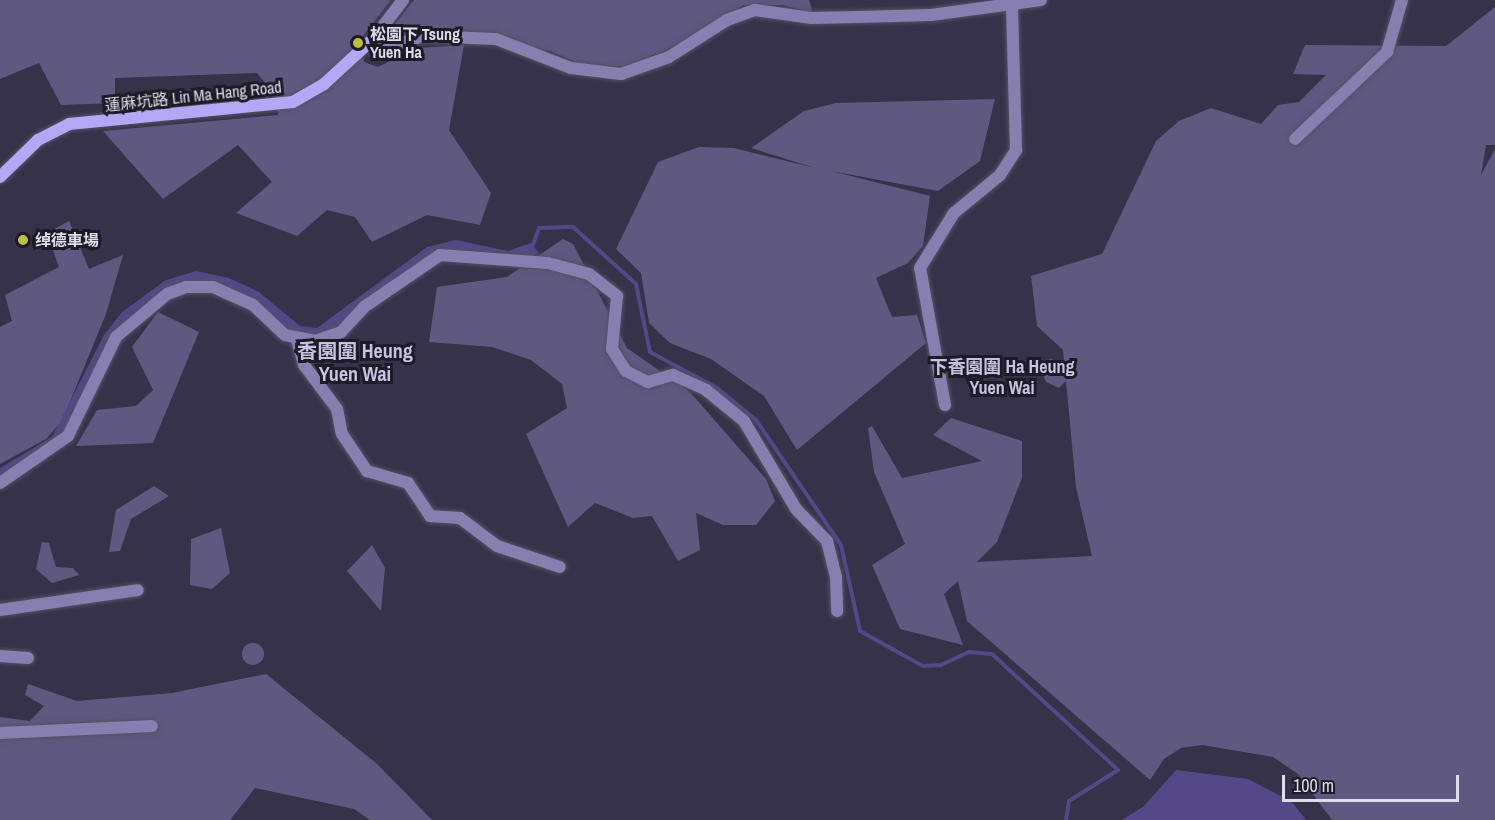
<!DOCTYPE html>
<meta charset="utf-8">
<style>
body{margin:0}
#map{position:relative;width:1495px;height:820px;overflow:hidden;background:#353249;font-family:"Archivo Narrow","Noto Sans SC",sans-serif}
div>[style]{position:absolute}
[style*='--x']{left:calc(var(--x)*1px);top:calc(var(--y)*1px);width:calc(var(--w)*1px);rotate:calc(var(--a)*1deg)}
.green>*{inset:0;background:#5f5982}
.round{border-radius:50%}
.water>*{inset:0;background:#554888}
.stream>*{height:4px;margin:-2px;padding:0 2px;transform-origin:2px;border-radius:2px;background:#554888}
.roads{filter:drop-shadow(0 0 2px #535166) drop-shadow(0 0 2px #535166)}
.street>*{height:12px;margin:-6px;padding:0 6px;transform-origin:6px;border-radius:6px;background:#867fb0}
.secondary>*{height:12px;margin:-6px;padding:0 6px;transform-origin:6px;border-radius:6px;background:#b4a8f6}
.dots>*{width:16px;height:16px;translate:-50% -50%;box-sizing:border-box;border:3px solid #1d1b26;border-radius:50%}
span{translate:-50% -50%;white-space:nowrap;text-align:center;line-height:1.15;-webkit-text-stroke:6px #1d1b26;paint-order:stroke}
.poi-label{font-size:16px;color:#deddec;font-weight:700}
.left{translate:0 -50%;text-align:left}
.street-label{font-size:16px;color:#deddec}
.neighbourhood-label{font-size:18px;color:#c6c2e0;font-weight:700}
.quarter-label{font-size:20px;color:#c6c2e0;font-weight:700}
.scale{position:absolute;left:1282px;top:775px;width:177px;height:27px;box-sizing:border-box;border:3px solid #deddec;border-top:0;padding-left:8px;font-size:18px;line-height:21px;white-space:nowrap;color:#deddec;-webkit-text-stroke:4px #1d1b26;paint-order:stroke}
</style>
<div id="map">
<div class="green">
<i style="clip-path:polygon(0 0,391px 0,360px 40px,364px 62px,378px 67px,416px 48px,464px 45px,449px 130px,491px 193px,480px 225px,427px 215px,372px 242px,355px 217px,327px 210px,297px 236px,236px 213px,272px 182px,238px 145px,163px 199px,103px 131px,278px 115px,277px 98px,257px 73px,115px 78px,115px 103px,61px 105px,39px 63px,0 79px)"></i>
<i style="clip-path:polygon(414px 0,809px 0,813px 13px,783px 5px,744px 5px,676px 46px,624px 67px,580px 64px,550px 51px,456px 33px,420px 30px,392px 40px,386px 35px)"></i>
<i style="clip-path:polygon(1495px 7px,1495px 145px,1486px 145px,1481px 175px,1495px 149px,1495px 820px,1332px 820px,1298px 774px,1273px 757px,1202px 745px,1181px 748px,1164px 759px,1150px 780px,967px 621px,958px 581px,944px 594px,963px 645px,900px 629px,872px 565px,905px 544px,874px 472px,868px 428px,872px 426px,902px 478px,982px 461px,933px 435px,951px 418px,1022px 441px,1022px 478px,997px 542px,977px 562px,1092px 556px,1076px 487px,1066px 381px,1059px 388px,1046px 382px,1038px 361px,1052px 359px,1065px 373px,1063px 350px,1037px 326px,1031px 276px,1102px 254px,1156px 141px,1179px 121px,1211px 108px,1261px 124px,1278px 105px,1299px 102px,1326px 75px,1293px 74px,1305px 45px,1446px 46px)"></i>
<i style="clip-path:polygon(995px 99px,980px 161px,938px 191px,831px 171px,930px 196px,923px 246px,908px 263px,876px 278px,892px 317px,917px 315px,926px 343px,797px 450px,764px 396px,711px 359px,670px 343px,649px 323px,641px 273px,616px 249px,658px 162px,699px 147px,734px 148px,815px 168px,751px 148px,804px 111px,836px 103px)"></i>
<i style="clip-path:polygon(69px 221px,89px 269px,123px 255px,106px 314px,62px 421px,46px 439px,0 464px,0 327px,12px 321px,5px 295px,59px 267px,47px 233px)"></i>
<i style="clip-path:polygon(563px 239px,573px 244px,627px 348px,690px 392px,766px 479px,775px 501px,756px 525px,723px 525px,696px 513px,700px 550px,678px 561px,652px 516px,633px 518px,595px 503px,568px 527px,526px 434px,567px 408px,562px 384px,531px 360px,492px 347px,429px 342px,437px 287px,507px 277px)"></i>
<i style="clip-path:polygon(158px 312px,199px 332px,153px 443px,76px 446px,97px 410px,136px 406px,153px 390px,132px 347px)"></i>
<i style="clip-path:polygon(154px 486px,169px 496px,131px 519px,120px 551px,109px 552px,116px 510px)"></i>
<i style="clip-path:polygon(221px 528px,230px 573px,212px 589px,190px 585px,191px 539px)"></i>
<i style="clip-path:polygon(42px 542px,49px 543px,56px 567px,73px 568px,79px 575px,52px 583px,36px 569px)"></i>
<i style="clip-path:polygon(372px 545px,385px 568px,381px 611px,347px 571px)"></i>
<i class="round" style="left:242px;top:643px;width:22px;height:22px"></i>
<i style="clip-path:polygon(266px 674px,376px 763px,432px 820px,370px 820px,354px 809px,255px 788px,230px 820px,0 820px,0 717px,30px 721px,44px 706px,25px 695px,28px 684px,77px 701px,172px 693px)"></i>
</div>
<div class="water">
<i style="clip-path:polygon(456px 240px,508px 251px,531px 243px,539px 253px,524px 260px,456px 250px,318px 338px,293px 332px,221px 285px,160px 295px,125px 322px,82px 408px,49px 451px,0 475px,0 468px,52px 437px,104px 335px,122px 312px,166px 280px,196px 271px,229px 278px,259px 292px,300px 326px,317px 328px,427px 247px)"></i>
<i style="clip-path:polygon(1176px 770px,1248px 779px,1292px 802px,1306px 820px,1122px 820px,1144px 806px)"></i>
</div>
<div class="stream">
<i style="--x:531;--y:250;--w:23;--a:-70"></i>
<i style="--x:539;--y:228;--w:34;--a:-2"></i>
<i style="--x:573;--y:227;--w:85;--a:42.1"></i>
<i style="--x:636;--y:284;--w:69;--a:78.4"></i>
<i style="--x:650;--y:352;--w:76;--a:28.2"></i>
<i style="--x:717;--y:388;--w:50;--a:39.4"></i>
<i style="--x:756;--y:420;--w:151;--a:55.8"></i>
<i style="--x:841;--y:545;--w:88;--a:77.5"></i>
<i style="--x:860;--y:631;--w:72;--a:29.1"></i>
<i style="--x:923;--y:666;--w:18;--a:-3"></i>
<i style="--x:941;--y:665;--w:31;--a:-25"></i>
<i style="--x:969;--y:652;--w:23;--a:5"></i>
<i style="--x:992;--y:654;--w:171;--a:42.6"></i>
<i style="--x:1118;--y:770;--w:58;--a:147.7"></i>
<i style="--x:1069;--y:801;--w:19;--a:99"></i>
</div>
<div class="roads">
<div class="street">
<i style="--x:403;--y:0;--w:48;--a:127.3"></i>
<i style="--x:374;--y:38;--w:16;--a:40"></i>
<i style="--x:386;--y:48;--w:40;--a:-18"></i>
<i style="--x:424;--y:36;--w:72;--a:2.4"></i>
<i style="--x:496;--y:39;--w:80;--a:21.1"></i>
<i style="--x:571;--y:68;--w:50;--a:6.8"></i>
<i style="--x:621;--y:74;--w:51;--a:-19.5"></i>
<i style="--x:669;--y:57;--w:69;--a:-32.5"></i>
<i style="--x:727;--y:20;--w:30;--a:-20"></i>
<i style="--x:755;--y:10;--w:57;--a:8.1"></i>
<i style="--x:811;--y:18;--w:120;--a:-1.4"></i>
<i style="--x:931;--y:15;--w:111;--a:-7.8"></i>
<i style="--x:1295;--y:139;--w:127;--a:-43.4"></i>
<i style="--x:1387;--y:52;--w:54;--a:-73.9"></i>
<i style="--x:297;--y:340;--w:26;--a:74"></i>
<i style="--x:304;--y:365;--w:55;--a:53.1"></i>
<i style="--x:337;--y:409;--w:25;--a:79"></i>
<i style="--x:342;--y:434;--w:45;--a:56"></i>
<i style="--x:367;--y:471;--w:43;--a:16.3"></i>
<i style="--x:408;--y:483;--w:40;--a:56"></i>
<i style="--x:430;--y:516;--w:30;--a:4"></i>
<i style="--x:460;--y:518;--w:46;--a:37.1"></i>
<i style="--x:497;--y:546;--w:66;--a:18.4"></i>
<i style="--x:945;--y:405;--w:139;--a:-100.3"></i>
<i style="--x:920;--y:268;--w:65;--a:-58.3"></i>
<i style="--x:954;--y:213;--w:60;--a:-39.6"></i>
<i style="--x:1000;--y:175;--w:30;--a:-57"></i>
<i style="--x:1016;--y:150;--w:146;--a:-91.6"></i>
<i style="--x:0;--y:483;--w:83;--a:-34.7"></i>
<i style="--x:68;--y:436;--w:110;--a:-64.1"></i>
<i style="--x:116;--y:337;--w:67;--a:-40.1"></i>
<i style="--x:167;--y:294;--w:20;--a:-20"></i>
<i style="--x:186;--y:287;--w:27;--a:0"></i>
<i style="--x:213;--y:287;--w:44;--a:24.2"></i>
<i style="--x:253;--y:305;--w:44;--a:43.2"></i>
<i style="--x:285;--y:335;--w:31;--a:11"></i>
<i style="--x:315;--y:341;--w:28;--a:-19"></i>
<i style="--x:341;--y:332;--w:34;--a:-47"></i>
<i style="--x:364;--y:307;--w:92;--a:-34.4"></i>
<i style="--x:440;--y:255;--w:108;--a:4.2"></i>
<i style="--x:548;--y:263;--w:42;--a:15"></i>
<i style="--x:589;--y:274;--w:36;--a:38"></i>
<i style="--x:617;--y:296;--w:53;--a:95.4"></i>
<i style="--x:612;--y:349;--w:26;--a:58"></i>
<i style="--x:626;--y:371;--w:25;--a:27"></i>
<i style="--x:648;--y:382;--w:26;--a:-16"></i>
<i style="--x:673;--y:375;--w:36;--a:24"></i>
<i style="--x:706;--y:390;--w:49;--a:39.2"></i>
<i style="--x:744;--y:421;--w:102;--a:59.4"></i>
<i style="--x:796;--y:509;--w:45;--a:45.9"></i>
<i style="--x:827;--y:541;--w:37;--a:76"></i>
<i style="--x:836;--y:577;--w:34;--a:88"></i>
<i style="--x:0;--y:610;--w:139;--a:-8.2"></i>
<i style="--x:0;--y:656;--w:28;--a:4"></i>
<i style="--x:0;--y:733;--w:152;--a:-2.6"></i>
</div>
<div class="secondary">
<i style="--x:0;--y:177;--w:53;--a:-44.2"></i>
<i style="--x:38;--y:140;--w:35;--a:-27"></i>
<i style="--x:69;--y:124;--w:225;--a:-5.6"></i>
<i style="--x:293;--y:102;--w:36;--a:-30"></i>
<i style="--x:324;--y:84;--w:68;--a:-42.6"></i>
</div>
</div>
<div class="dots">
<i style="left:358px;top:43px;background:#bcbf44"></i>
<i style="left:23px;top:240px;background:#bcbf44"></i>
</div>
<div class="poi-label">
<span class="left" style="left:370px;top:43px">松園下 Tsung<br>Yuen Ha</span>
<span class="left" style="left:35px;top:240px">绰德車場</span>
</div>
<div class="street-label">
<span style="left:193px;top:96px;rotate:-6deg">蓮麻坑路 Lin Ma Hang Road</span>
</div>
<div class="neighbourhood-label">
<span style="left:1002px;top:378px">下香園圍 Ha Heung<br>Yuen Wai</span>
</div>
<div class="quarter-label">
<span style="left:355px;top:362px">香園圍 Heung<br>Yuen Wai</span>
</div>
<div class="scale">100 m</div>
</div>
